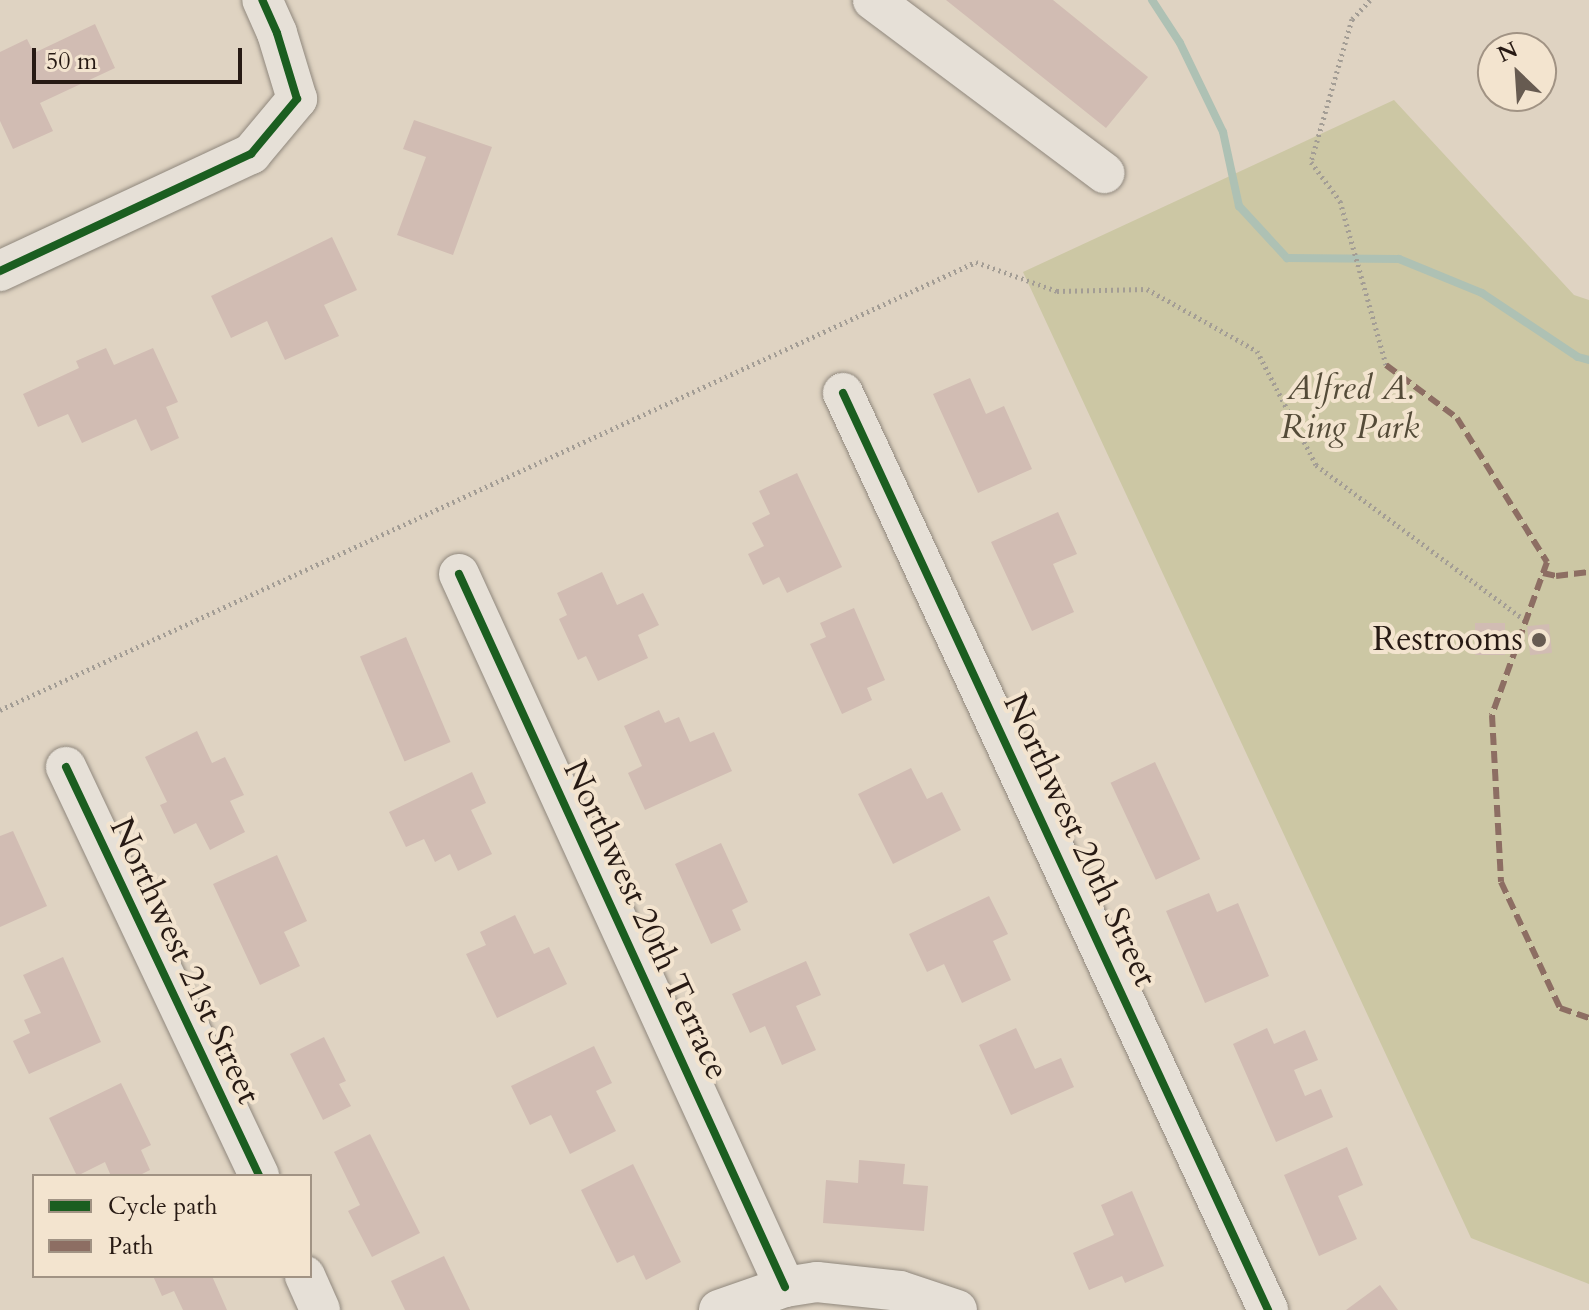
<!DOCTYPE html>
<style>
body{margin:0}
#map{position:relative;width:1589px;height:1310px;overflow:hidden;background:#dfd3c2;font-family:Cardo,serif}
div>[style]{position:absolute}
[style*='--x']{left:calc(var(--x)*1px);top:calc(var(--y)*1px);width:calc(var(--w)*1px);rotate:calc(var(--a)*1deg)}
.green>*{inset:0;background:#ccc7a4}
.stream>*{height:8px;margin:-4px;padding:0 4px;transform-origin:4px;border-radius:4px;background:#aec1b4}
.building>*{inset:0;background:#d1bcb3;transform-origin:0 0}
.path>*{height:5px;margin-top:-2.5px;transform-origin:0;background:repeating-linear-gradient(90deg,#a39d95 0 2px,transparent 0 6px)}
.roads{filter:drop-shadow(0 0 2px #90887d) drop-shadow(0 0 2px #90887d)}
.minor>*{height:40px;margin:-20px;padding:0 20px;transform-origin:20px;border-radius:20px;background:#e6e0d7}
.quiet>*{height:6px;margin-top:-3px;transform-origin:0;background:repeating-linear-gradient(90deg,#8d6e63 0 12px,transparent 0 18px)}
.cycleway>*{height:8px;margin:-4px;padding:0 4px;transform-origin:4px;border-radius:4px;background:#1b5e20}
.dots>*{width:22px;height:22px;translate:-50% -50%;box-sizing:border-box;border:4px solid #f3e4cf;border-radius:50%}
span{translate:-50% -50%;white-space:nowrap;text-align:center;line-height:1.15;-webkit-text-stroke:8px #f3e4cf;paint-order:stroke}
.park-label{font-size:34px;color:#544b38;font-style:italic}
.poi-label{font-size:34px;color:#271a14}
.right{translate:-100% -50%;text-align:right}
.street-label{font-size:34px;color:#271a14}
.legend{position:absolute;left:32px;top:1174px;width:280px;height:104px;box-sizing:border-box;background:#f3e4cf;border:2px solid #a19384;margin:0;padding:10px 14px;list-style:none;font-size:24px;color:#271a14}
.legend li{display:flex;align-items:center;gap:16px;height:40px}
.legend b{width:40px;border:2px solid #a19384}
.north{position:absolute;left:1477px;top:32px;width:80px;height:80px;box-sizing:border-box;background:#f3e4cf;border:2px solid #a19384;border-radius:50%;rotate:335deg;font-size:22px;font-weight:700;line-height:32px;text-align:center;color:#271a14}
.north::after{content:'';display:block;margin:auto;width:28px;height:36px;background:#675b51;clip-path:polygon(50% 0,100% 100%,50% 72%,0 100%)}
.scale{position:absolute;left:32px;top:48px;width:210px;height:36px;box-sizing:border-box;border:4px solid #271a14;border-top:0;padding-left:10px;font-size:24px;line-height:28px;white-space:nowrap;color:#271a14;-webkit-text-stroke:6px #f3e4cf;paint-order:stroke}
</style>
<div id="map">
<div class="green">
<i style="clip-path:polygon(1394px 100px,1574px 295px,1589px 300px,1589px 1284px,1471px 1238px,1023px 272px)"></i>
</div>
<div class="stream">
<i style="--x:1152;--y:0;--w:51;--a:56.9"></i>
<i style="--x:1180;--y:43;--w:99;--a:64.2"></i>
<i style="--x:1223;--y:132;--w:76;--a:77.8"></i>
<i style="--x:1239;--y:206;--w:71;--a:47.3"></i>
<i style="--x:1287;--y:258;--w:112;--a:0.5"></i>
<i style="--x:1399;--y:259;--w:90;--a:22.3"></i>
<i style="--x:1482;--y:293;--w:115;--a:33.7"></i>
<i style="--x:1578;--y:357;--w:11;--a:15"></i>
</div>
<div class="building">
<i style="clip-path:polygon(946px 0,1053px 0,1148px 77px,1106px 128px)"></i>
<i style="clip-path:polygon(95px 24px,115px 68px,40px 103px,53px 131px,13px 149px,0 121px,0 52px,27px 39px,34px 53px)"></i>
<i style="clip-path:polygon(414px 120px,492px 147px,453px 255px,397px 235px,426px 157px,403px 149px)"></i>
<i style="clip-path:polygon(332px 237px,357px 290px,324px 305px,339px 336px,285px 360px,267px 321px,231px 338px,211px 296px)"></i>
<i style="clip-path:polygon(106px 348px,114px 365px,153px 348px,178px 402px,166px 407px,179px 438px,151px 451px,136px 419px,82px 443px,68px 414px,38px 427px,23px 394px,79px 368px,76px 361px)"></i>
<i style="clip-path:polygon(970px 378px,986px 414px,1004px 406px,1032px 469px,978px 493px,933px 394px)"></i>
<i style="clip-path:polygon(797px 473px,842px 567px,787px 593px,779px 577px,763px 585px,748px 554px,764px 546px,752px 523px,770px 514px,759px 491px)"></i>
<i style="clip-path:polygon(1058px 512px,1077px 554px,1053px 564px,1074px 612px,1032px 631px,991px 542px)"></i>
<i style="clip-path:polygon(602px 572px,617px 605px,643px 593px,659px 625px,638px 635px,648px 658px,598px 681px,586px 656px,578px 660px,559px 619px,567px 615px,557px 593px)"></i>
<i style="clip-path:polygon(854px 608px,885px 680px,867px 688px,872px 700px,842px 714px,810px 644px,826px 637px,820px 623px)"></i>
<i style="left:1475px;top:623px;width:30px;height:32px"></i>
<i style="left:1549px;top:624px;width:29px;height:22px;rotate:84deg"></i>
<i style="left:406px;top:637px;width:114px;height:50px;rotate:67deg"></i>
<i style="clip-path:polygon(659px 710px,665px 723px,679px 717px,690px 742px,714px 732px,732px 771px,645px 810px,628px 773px,642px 766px,624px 726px)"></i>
<i style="clip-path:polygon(197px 731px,212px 763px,225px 757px,244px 795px,230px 801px,245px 832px,210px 850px,196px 823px,174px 834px,160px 805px,167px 802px,145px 757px)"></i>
<i style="left:1155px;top:762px;width:107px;height:49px;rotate:65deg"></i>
<i style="clip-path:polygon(911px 768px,927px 799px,942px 792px,961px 830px,893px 864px,858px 794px)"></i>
<i style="clip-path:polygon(472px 772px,486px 803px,471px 810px,492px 854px,458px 871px,450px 854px,435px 862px,424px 839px,406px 847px,389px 812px)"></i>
<i style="clip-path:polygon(13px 831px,47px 906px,0 927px,0 836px)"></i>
<i style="clip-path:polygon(721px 843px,748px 902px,732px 910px,741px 930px,711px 944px,675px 864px)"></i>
<i style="clip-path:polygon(277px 855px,307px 921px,284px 932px,300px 966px,260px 985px,213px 884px)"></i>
<i style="clip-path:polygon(1209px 893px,1217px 912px,1238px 903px,1269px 976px,1205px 1003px,1166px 911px)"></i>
<i style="clip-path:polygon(989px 896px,1008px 934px,993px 941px,1011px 980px,962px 1003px,944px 964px,927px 972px,909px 934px)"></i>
<i style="clip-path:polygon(515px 915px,534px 954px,549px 947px,567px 984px,497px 1018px,466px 954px,486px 945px,480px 932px)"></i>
<i style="clip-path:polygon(63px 957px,101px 1042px,29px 1074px,13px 1041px,30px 1033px,24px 1020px,41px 1013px,23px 975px)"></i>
<i style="clip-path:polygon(806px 961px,821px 995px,796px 1006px,816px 1050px,782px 1065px,765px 1026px,750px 1033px,732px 994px)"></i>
<i style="clip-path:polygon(1016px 1028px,1035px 1069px,1061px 1058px,1074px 1087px,1011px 1115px,979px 1045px)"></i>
<i style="clip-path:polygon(1267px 1028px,1274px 1044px,1305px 1030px,1318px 1060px,1294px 1070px,1305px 1096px,1321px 1089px,1333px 1117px,1276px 1142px,1233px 1044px)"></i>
<i style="clip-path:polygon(324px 1037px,346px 1081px,339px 1084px,351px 1106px,323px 1120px,290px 1054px)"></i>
<i style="clip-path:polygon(594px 1046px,612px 1083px,596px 1091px,616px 1131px,570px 1154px,551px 1115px,530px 1125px,511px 1086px)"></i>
<i style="clip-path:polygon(121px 1083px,151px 1145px,141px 1150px,150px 1170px,138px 1176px,111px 1176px,105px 1162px,77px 1176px,49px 1118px)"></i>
<i style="clip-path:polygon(370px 1134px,420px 1233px,372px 1257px,348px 1211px,360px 1205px,334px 1152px)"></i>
<i style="clip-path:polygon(1347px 1147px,1363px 1185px,1338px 1196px,1357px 1239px,1319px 1256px,1284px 1175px)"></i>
<i style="clip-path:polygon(859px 1160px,905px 1164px,903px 1184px,928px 1186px,924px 1231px,823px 1223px,826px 1180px,858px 1183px)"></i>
<i style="clip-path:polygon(633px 1164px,681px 1262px,646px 1280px,634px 1255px,617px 1263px,581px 1190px)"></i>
<i style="clip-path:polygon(1132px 1191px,1164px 1266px,1125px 1283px,1122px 1276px,1089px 1290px,1073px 1253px,1114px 1235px,1101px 1205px)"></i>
<i style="clip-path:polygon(444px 1256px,470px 1310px,405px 1310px,391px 1281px)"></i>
<i style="clip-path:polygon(153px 1276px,212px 1276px,227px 1310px,183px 1310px,174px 1291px,162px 1296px)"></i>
<i style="clip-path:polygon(1380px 1285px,1398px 1310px,1346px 1310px)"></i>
</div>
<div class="path">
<i style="--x:1370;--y:0;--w:26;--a:133"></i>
<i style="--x:1352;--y:19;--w:149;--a:106"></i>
<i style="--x:1311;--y:162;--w:49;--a:53.4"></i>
<i style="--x:1340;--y:201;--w:170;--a:74.3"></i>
<i style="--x:0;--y:710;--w:1074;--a:-24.66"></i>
<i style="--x:976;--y:262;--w:86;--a:19.7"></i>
<i style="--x:1057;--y:291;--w:90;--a:-1.3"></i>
<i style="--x:1147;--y:289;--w:126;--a:29.4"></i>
<i style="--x:1257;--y:351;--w:128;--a:62.6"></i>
<i style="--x:1316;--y:465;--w:262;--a:36.6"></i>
</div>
<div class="roads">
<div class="minor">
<i style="--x:873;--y:0;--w:289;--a:36.8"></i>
<i style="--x:0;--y:271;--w:277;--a:-25"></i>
<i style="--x:251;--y:154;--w:72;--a:-50.1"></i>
<i style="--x:297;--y:99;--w:69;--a:-106.9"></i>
<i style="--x:277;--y:33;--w:36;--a:-114"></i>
<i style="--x:843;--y:393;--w:1011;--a:65.13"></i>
<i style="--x:459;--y:574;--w:784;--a:65.43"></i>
<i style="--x:66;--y:767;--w:452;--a:64.7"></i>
<i style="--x:305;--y:1276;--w:37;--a:66"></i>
<i style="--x:719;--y:1310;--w:70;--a:-19.2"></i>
<i style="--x:785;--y:1287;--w:32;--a:-9"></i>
<i style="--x:817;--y:1282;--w:83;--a:6.2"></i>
<i style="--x:900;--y:1291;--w:60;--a:18.4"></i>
</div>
</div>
<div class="quiet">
<i style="--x:1386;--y:365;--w:89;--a:36.7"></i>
<i style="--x:1457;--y:418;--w:170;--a:58"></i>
<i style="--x:1547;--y:562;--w:163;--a:109.8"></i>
<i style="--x:1492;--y:715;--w:167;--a:86.9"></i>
<i style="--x:1501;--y:882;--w:139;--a:64.9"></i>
<i style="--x:1560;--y:1008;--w:31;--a:19"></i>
<i style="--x:1543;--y:573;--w:13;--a:13"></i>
<i style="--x:1556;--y:576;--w:33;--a:-7"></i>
</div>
<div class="cycleway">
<i style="--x:0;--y:271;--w:277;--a:-25"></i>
<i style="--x:251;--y:154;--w:72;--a:-50.1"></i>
<i style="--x:297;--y:99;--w:69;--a:-106.9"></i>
<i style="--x:277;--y:33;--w:36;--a:-114"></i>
<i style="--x:843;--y:393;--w:1011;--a:65.13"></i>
<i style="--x:459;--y:574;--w:784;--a:65.43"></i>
<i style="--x:66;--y:767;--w:452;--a:64.7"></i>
</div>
<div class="dots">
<i style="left:1539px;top:640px;background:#675b51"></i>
</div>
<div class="park-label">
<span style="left:1350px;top:408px">Alfred A.<br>Ring Park</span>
</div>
<div class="poi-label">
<span class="right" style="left:1523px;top:640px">Restrooms</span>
</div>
<div class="street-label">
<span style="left:1080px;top:840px;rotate:65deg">Northwest 20th Street</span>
<span style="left:646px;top:920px;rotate:65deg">Northwest 20th Terrace</span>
<span style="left:185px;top:961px;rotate:65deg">Northwest 21st Street</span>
</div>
<ul class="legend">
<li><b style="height:10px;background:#1b5e20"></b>Cycle path</li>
<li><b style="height:10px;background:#8d6e63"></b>Path</li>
</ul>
<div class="north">N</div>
<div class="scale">50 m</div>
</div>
